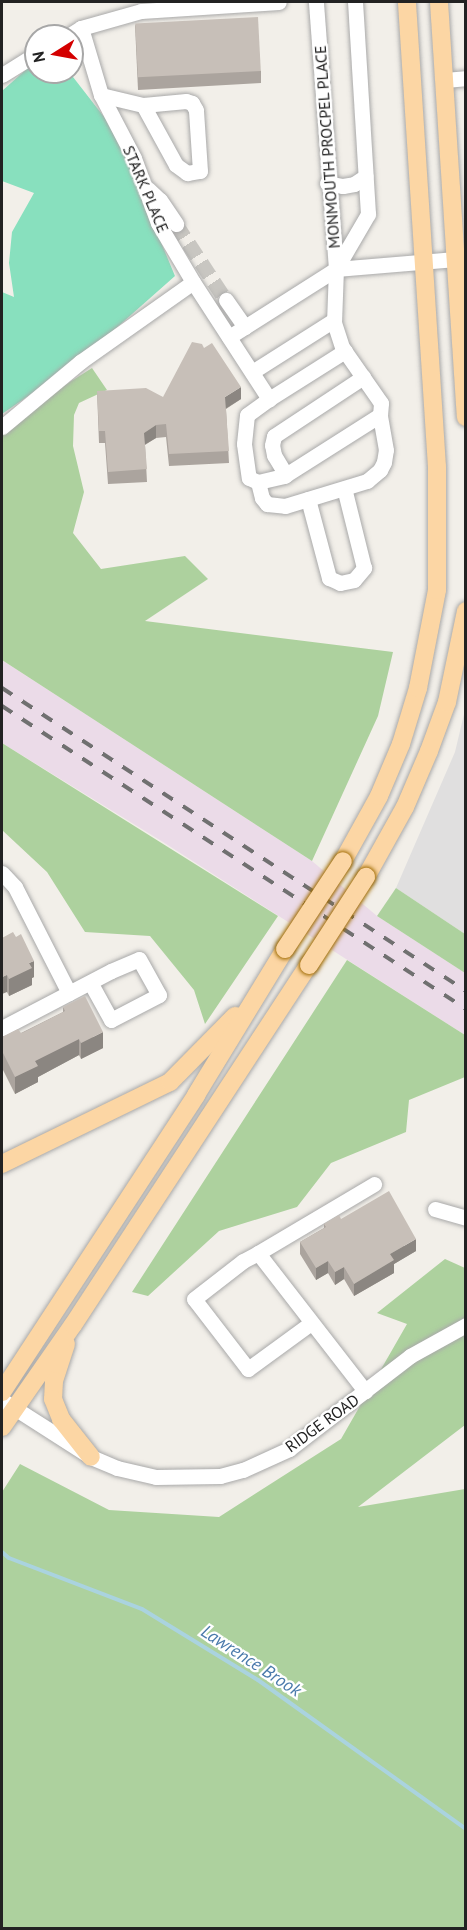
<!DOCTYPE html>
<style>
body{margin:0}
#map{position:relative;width:467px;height:1930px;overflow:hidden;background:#f2efe9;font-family:"PT Sans",sans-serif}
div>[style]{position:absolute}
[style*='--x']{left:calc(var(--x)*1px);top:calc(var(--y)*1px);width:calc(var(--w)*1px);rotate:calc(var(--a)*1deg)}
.residential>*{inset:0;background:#e0dfdf}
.industrial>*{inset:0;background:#ebdbe8}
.forest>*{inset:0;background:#add19e}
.pitch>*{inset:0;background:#88e0be}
.stream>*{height:4px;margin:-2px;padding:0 2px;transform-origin:2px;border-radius:2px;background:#aad3df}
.minor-tunnel>*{height:15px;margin-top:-7.5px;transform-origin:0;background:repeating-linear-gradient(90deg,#c8c6c1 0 15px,transparent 0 23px)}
.roads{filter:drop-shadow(0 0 2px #a9a9a9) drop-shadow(0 0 2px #a9a9a9)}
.minor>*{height:15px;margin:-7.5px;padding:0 7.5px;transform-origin:7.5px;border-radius:7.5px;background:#fff}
.major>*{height:18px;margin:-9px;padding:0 9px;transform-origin:9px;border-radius:9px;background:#fcd6a4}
.rail>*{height:4px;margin-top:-2px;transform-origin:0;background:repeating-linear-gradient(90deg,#707070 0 12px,transparent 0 24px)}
.bridges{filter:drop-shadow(0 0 2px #a06b00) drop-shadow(0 0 2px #a06b00)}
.major-bridge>*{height:18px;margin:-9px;padding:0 9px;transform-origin:9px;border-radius:9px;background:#fcd6a4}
.wall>*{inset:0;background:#aba49e}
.shaded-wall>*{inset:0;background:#8b8681}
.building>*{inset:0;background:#c7bfb8;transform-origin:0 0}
span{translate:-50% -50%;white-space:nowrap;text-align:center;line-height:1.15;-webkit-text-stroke:4.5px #fff;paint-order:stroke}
.street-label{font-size:16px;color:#222}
.water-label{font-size:18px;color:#4a7aab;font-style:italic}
.frame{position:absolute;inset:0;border:3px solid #222;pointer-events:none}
.north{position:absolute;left:24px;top:24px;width:60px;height:60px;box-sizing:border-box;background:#fff;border:2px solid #a7a7a7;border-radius:50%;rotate:259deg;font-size:16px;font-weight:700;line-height:24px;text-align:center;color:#222}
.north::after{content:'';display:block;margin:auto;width:21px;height:27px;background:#d40000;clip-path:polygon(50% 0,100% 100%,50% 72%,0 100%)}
</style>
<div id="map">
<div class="residential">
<i style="clip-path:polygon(465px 710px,465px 934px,396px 888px,455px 752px)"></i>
</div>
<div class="industrial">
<i style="clip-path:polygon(2px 660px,312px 861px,377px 916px,465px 973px,465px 1035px,163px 842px,2px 743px)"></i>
</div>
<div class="forest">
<i style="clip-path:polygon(92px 368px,107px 390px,79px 403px,74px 415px,73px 446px,84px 492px,73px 533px,101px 569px,185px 556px,208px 579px,145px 621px,393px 652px,378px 716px,312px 861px,2px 660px,2px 425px)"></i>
<i style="clip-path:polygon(2px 743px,278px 916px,205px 1024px,194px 990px,150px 936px,85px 932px,47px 872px,2px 830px)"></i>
<i style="clip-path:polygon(396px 888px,465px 934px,465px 973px,377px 916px)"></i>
<i style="clip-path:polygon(347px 960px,465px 1035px,465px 1077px,409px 1100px,406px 1132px,331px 1163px,297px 1207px,219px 1231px,148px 1296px,132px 1292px)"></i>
<i style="clip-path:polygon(445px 1259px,465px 1268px,465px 1425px,358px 1507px,465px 1489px,465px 1928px,2px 1928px,2px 1492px,20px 1464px,109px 1510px,219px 1517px,341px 1439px,407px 1324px,377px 1313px)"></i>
</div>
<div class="pitch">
<i style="clip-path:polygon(36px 65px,36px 72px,66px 72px,73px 77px,108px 122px,126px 158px,175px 276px,79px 361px,2px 414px,2px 292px,14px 297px,9px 263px,12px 232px,34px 193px,2px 181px,2px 91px,30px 66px)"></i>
</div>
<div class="stream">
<i style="--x:2;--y:1552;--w:9;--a:41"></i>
<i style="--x:9;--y:1558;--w:142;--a:21"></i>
<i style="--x:142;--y:1609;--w:136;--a:31.5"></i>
<i style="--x:258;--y:1680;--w:256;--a:35.6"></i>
</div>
<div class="minor-tunnel">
<i style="--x:176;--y:224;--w:91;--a:56.7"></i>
</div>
<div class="roads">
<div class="minor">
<i style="--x:68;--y:36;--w:15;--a:-32"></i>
<i style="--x:81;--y:28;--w:62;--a:-15.8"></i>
<i style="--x:141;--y:11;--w:138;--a:-3.7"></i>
<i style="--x:2;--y:75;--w:40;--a:-32"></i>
<i style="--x:444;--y:80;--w:22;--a:-5"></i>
<i style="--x:101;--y:95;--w:43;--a:13.4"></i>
<i style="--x:143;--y:105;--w:68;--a:61.2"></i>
<i style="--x:176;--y:165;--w:14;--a:36"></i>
<i style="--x:187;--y:173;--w:13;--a:-9"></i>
<i style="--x:200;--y:171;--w:61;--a:-93.8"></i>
<i style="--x:196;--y:110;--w:8;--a:-120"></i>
<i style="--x:192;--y:103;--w:6;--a:-162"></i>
<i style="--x:186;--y:101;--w:43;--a:174.7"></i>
<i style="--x:327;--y:183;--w:16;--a:11"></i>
<i style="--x:343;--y:186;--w:11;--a:-10"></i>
<i style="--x:354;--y:184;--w:14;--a:-34"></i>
<i style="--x:148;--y:189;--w:16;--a:43"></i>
<i style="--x:160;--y:200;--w:29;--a:56"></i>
<i style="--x:336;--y:269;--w:64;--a:-59.8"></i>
<i style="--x:368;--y:214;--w:212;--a:-93.5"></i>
<i style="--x:193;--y:282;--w:140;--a:57"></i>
<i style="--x:269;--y:399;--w:27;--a:144"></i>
<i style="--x:247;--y:415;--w:29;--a:96"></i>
<i style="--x:244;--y:444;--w:34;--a:82"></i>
<i style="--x:249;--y:478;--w:10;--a:24"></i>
<i style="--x:258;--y:482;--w:27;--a:-13"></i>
<i style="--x:284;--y:476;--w:114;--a:-32.4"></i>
<i style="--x:380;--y:415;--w:12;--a:-85"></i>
<i style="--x:381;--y:403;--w:68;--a:-124.9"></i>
<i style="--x:342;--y:347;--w:25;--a:-108"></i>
<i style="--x:334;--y:323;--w:54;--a:-87.9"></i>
<i style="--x:336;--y:269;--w:268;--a:-94.3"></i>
<i style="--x:226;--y:300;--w:33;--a:55"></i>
<i style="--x:229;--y:337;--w:127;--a:-32.4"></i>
<i style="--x:336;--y:269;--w:120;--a:-4.8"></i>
<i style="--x:252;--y:372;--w:97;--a:-32.4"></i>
<i style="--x:269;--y:399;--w:90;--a:-32.3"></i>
<i style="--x:2;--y:427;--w:102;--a:-39.8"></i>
<i style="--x:80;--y:362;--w:138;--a:-35.3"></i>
<i style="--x:193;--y:282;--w:69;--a:-120.7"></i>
<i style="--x:158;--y:223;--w:69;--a:-110.3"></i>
<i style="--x:134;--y:158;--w:71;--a:-117.6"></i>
<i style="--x:101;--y:95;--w:70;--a:-106.6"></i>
<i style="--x:286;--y:475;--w:23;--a:-121"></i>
<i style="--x:274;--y:455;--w:10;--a:-101"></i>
<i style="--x:272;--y:445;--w:9;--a:-77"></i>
<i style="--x:274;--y:436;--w:107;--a:-33.5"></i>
<i style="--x:258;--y:482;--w:16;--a:76"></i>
<i style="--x:262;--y:498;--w:8;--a:50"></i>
<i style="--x:267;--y:504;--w:18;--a:6"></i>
<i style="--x:285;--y:506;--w:86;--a:-17"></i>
<i style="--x:367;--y:481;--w:17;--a:-40"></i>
<i style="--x:380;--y:470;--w:9;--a:-63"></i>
<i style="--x:384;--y:462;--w:12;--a:-81"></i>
<i style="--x:386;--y:450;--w:36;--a:-100"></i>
<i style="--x:308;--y:499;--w:82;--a:75.1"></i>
<i style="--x:329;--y:578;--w:12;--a:24"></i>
<i style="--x:340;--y:583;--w:14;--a:-12"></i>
<i style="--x:354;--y:580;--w:16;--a:-50"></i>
<i style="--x:364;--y:568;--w:82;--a:-104"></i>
<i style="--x:2;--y:873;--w:19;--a:47"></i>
<i style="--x:15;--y:887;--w:119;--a:63"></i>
<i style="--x:2;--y:1028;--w:123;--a:-27.6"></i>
<i style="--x:111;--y:971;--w:30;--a:-23"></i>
<i style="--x:139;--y:959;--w:41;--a:60.9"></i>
<i style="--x:159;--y:995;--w:54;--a:152.5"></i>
<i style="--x:111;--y:1020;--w:43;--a:-118.9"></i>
<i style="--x:435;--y:1209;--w:32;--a:16"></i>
<i style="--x:258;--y:1253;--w:135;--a:-30.7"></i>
<i style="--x:311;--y:1323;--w:78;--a:143.9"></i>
<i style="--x:248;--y:1369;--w:88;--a:-127.6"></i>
<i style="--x:194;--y:1299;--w:62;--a:-37.8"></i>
<i style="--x:243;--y:1261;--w:17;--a:-28"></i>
<i style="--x:258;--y:1253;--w:175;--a:52.2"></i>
<i style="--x:2;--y:1400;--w:106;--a:32.6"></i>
<i style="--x:91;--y:1457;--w:28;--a:23"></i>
<i style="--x:117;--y:1468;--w:40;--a:13"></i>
<i style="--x:156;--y:1477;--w:64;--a:-0.9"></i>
<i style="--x:220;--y:1476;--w:24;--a:-15"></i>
<i style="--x:243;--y:1470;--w:51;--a:-24.5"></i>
<i style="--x:289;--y:1449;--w:153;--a:-37.5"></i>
<i style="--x:410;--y:1356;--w:64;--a:-29"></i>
</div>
<div class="major">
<i style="--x:439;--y:2;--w:416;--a:86.3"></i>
<i style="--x:343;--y:861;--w:74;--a:-61"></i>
<i style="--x:379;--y:796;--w:56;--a:-67.1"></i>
<i style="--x:401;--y:744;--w:59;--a:-73.1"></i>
<i style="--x:418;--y:688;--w:100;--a:-79"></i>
<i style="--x:437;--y:590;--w:123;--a:-90"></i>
<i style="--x:437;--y:467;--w:466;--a:-93.7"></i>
<i style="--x:366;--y:877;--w:80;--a:-60.9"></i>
<i style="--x:405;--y:807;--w:61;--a:-66.8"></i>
<i style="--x:429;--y:751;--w:52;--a:-69.8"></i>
<i style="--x:447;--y:702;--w:93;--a:-78.2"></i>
<i style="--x:2;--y:1164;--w:187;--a:-26"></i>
<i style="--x:170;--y:1082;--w:93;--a:-45.4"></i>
<i style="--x:66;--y:1344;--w:39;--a:108"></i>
<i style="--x:54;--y:1381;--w:18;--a:93"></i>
<i style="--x:53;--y:1399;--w:22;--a:68"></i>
<i style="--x:61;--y:1419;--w:48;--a:51.7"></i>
<i style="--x:2;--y:1392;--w:355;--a:-56.8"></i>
<i style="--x:196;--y:1095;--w:171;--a:-58.6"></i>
<i style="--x:2;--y:1427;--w:124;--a:-55.2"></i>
<i style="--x:73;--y:1325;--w:430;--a:-56.8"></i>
</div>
</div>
<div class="rail">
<i style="--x:2;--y:688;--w:554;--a:33.15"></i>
<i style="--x:2;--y:706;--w:554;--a:33.15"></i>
</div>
<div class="bridges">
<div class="major-bridge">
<i style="--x:285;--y:949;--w:105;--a:-56.6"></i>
<i style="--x:309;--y:965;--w:105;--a:-57.1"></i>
</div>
</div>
<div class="wall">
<i style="clip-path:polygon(135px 25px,261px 71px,261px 83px,138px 90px)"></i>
<i style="clip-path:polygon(97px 391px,163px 397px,241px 399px,226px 409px,229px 463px,169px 466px,166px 437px,156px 438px,145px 445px,147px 482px,108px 484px,105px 443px,99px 443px)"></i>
<i style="clip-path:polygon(2px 938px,34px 977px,32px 978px,32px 985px,9px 996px,7px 992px)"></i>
<i style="clip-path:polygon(63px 1007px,103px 1048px,81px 1059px,79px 1055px,38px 1077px,38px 1082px,15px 1094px,2px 1068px,2px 1037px,21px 1033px,63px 1012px)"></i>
<i style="clip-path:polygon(341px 1219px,416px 1251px,394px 1264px,394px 1273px,354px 1296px,344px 1279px,335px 1285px,328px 1273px,316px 1280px,300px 1254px,300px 1242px,324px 1228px,324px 1224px)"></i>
</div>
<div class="shaded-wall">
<i style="clip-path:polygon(241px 387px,241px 399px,225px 409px,225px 397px)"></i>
<i style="clip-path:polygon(156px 425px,156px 438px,144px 445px,144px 433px)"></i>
<i style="clip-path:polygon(34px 961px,34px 977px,32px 978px,32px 985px,9px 996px,9px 979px,29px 963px)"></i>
<i style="clip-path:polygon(7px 975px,7px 992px,2px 994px,2px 977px)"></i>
<i style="clip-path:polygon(103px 1032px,103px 1048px,81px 1059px,81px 1043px)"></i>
<i style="clip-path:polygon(79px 1039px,79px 1055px,38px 1077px,38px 1082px,15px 1094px,15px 1077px,35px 1061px)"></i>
<i style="clip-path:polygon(416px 1239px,416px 1251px,394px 1264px,394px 1273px,354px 1296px,354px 1284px,390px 1254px)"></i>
<i style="clip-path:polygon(328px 1261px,328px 1273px,316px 1280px,316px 1268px)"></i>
<i style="clip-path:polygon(344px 1267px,344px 1279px,335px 1285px,335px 1272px)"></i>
</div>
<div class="building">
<i style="left:258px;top:17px;width:54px;height:123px;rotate:87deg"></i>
<i style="clip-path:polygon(192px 342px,202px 344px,204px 348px,212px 343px,241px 387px,225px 397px,229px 451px,169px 454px,166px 424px,156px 425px,144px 433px,147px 469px,108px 472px,105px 431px,99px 431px,97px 391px,146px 388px,163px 397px)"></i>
<i style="clip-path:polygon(13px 932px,16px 937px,21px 934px,34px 961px,29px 963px,32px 968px,9px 979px,7px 975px,2px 977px,2px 938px)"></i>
<i style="clip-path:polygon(85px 996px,103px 1032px,81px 1043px,79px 1039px,35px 1061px,38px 1066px,15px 1077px,2px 1051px,2px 1037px,18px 1029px,21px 1033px,24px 1032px,65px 1011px,63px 1007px)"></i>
<i style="clip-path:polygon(389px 1191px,416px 1239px,390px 1254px,394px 1260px,354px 1284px,344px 1267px,335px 1272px,328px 1261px,316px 1268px,300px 1242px,326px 1227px,324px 1224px,339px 1215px,341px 1219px)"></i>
</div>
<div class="street-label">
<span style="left:327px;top:147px;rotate:-94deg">MONMOUTH PROCPEL PLACE</span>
<span style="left:146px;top:189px;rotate:67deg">STARK PLACE</span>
<span style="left:322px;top:1423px;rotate:-36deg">RIDGE ROAD</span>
</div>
<div class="water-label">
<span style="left:251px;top:1661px;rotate:33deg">Lawrence Brook</span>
</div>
<div class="frame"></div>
<div class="north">N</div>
</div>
